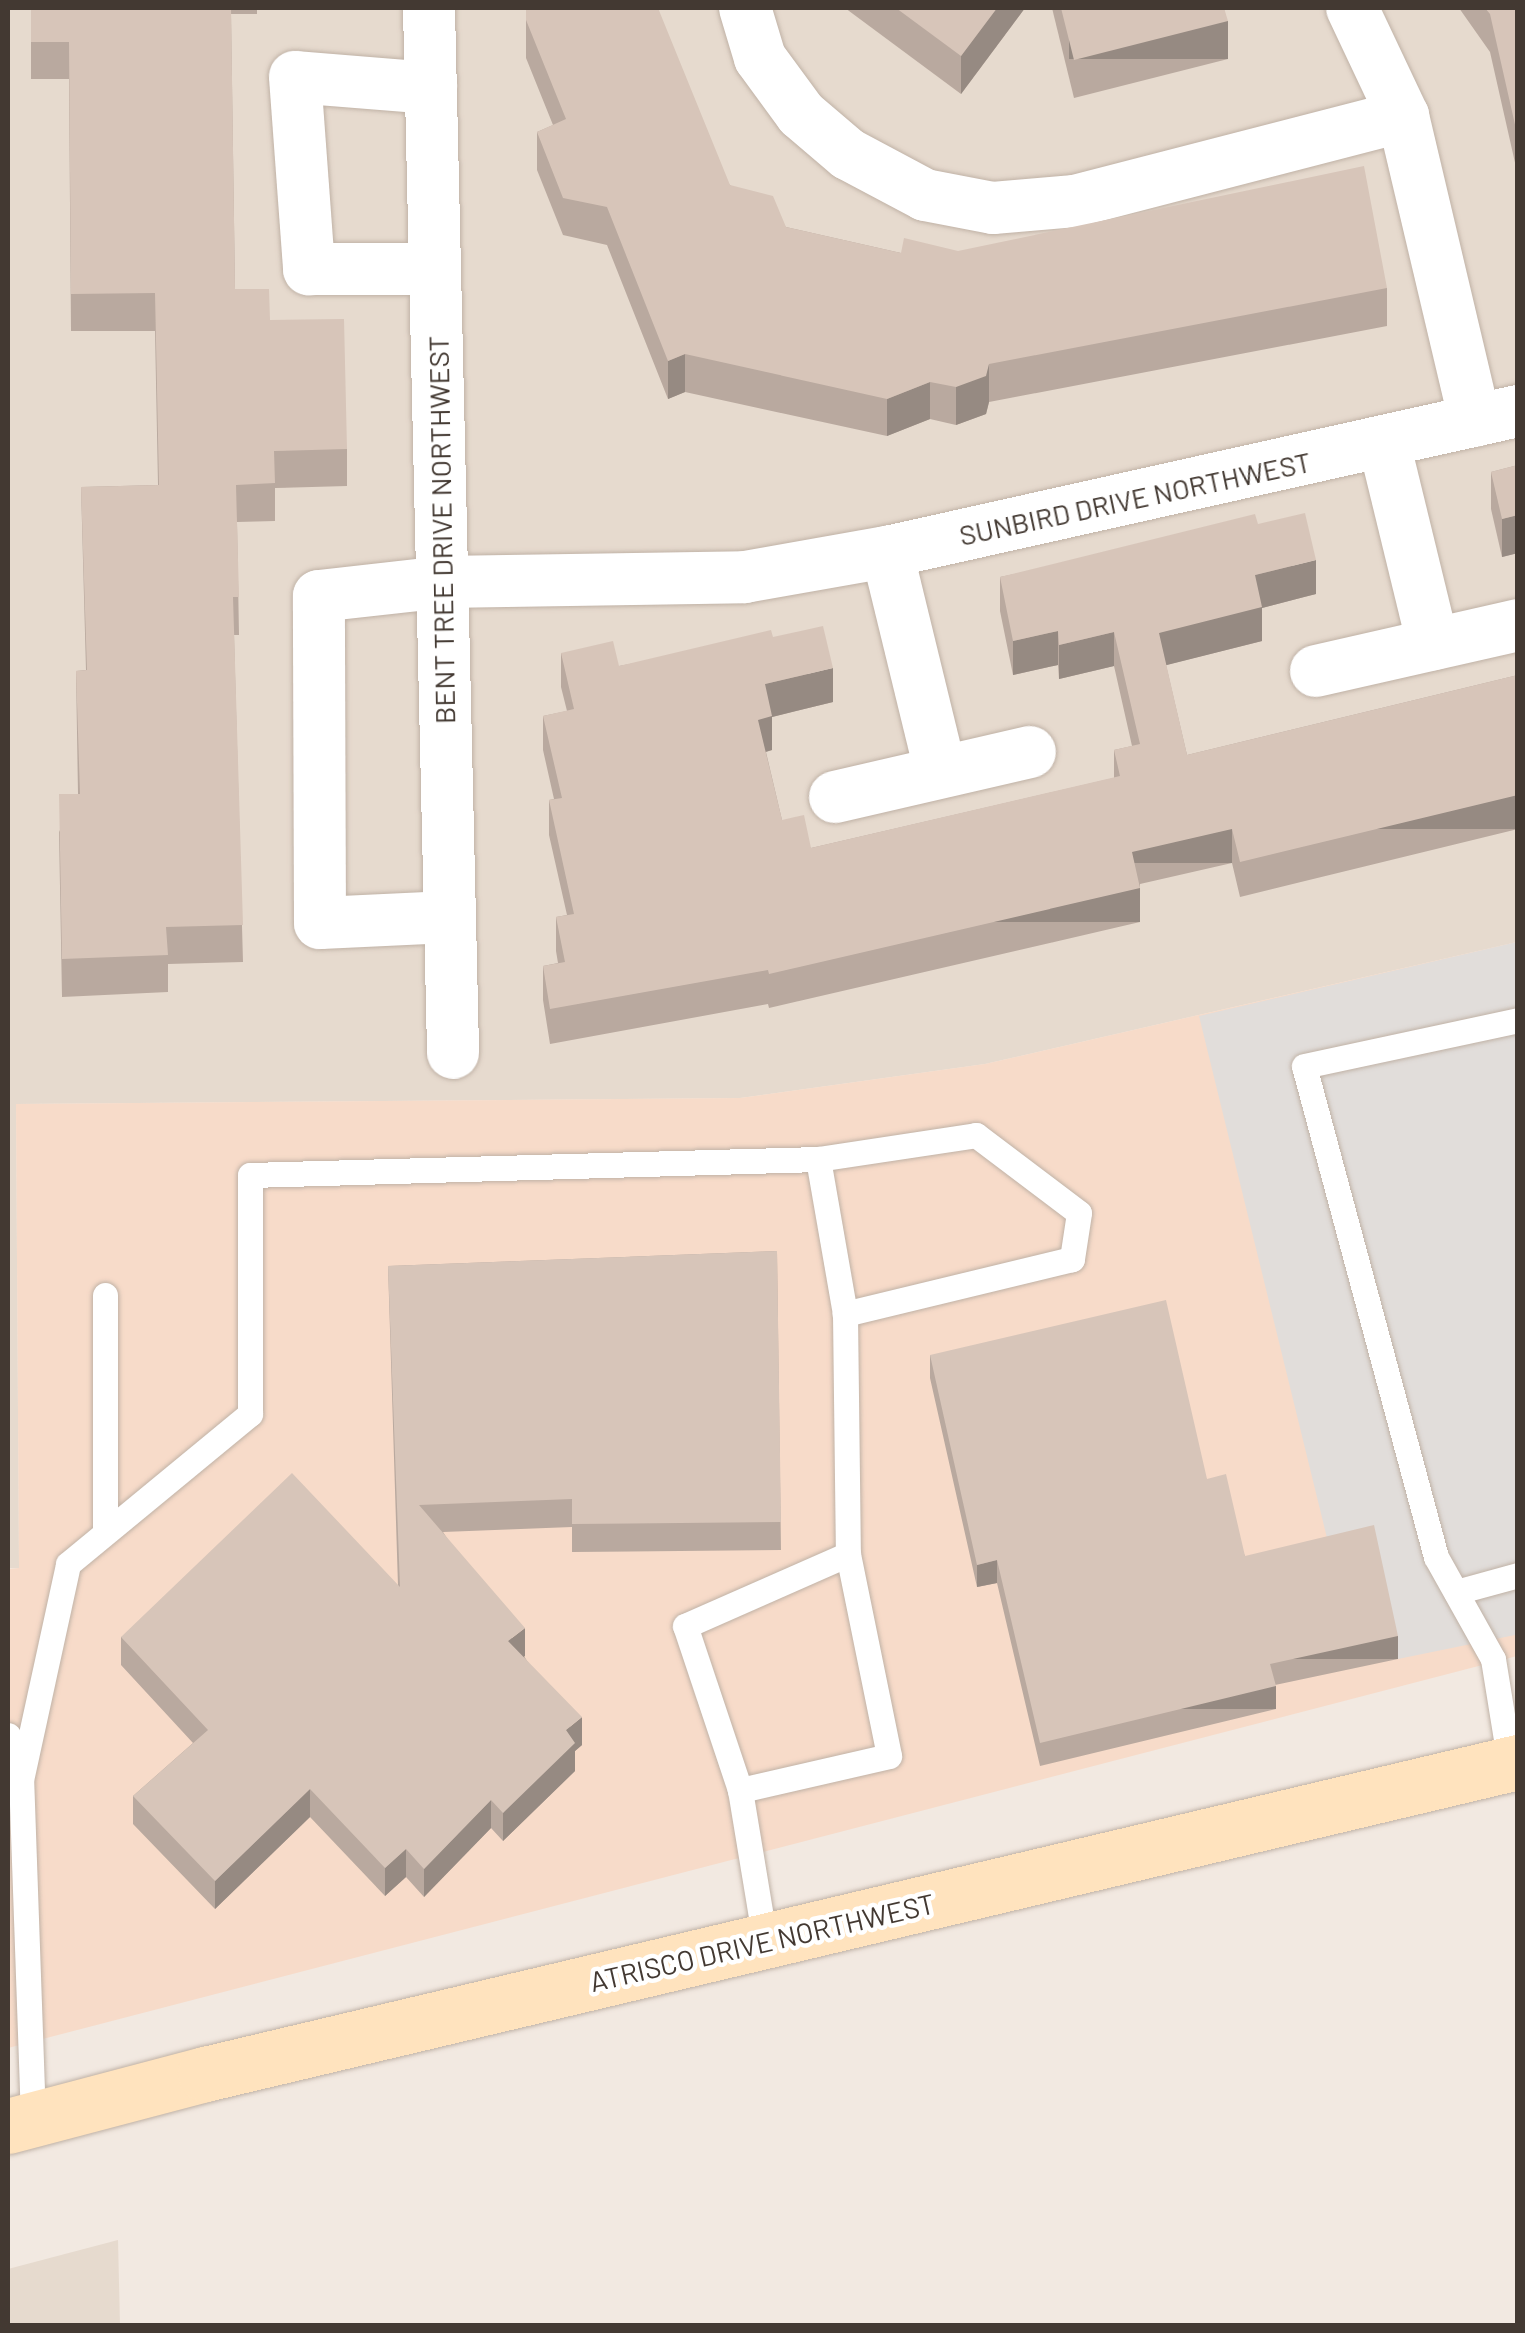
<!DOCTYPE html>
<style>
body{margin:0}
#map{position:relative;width:1525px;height:2333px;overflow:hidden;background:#f2e9e1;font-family:Barlow,sans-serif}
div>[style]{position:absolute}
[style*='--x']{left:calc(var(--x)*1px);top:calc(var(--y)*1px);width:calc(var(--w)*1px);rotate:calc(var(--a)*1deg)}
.residential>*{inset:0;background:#e6dace}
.commercial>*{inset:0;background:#f7dbc9}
.parking>*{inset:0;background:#e1ddda}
.roads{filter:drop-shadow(0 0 2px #c0b2a6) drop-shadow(0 0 2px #c0b2a6)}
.lane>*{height:25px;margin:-12.5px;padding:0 12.5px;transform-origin:12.5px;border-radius:12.5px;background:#fff}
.street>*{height:52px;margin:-26px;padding:0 26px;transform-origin:26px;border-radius:26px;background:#fff}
.secondary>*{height:55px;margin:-27.5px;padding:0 27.5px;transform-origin:27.5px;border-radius:27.5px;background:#ffe3be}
.wall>*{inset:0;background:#b9a99f}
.shaded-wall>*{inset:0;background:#968a82;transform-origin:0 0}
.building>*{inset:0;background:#d7c5b9}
span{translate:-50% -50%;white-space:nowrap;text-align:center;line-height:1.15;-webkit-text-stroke:9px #fff;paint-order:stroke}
.street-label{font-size:28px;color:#433932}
.frame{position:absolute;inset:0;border:10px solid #433932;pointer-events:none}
</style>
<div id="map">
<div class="residential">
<i style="clip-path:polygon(8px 8px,1517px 8px,1517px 942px,985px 1064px,740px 1098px,16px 1104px,19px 1568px,8px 1568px)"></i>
<i style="clip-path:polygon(118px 2240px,120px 2325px,8px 2325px,8px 2269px)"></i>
</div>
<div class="commercial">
<i style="clip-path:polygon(1517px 942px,1517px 1656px,8px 2048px,8px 1569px,19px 1568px,16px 1104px,740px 1098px,985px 1064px)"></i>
</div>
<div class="parking">
<i style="clip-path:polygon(1517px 942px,1515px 1635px,1398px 1659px,1390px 1628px,1328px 1542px,1199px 1016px)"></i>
</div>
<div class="roads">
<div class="lane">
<i style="--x:818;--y:1159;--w:157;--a:80.1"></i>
<i style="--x:105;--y:1295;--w:234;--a:90"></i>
<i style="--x:1456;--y:1592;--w:64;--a:-15.3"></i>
<i style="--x:8;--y:1735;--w:45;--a:73.2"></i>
<i style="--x:1510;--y:1764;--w:106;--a:-99.2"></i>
<i style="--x:1493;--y:1659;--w:117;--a:-119.2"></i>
<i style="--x:1436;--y:1557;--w:508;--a:-105.05"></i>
<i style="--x:1304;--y:1066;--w:219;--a:-12.1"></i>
<i style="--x:740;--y:1790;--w:173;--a:-108.5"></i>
<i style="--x:685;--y:1626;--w:178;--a:-23.8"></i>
<i style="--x:33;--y:2119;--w:339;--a:-92"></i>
<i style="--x:21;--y:1780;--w:221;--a:-77.7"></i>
<i style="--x:68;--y:1564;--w:236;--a:-39.5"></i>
<i style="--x:250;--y:1414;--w:239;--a:-90"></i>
<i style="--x:250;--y:1175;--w:568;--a:-1.61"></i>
<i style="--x:818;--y:1159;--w:160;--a:-8.6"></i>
<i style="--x:976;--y:1135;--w:129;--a:37.1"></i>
<i style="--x:1079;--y:1213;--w:47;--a:98.7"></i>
<i style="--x:1072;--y:1259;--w:234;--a:166.4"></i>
<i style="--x:845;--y:1314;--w:240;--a:89.3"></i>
<i style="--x:848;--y:1554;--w:206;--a:78.5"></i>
<i style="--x:889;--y:1756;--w:153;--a:167.1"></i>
<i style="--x:740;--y:1790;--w:153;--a:80.6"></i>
</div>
<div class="street">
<i style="--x:429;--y:8;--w:1045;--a:88.68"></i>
<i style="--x:745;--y:8;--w:52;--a:73.3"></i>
<i style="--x:760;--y:58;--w:69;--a:53.8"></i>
<i style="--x:801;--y:114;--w:62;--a:40.4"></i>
<i style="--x:848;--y:154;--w:87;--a:28"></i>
<i style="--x:925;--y:195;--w:69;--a:10.8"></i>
<i style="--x:993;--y:208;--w:82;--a:-4.9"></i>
<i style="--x:1075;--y:201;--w:339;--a:-14.5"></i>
<i style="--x:1352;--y:8;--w:119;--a:64.7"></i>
<i style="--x:1403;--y:116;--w:313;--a:76.7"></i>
<i style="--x:431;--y:88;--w:136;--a:-175.4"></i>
<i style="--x:295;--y:77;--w:193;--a:85.8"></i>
<i style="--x:309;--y:269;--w:126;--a:0"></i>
<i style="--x:1384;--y:443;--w:207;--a:76.3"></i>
<i style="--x:887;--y:552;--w:223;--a:76.3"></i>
<i style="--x:1316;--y:671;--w:207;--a:-12.8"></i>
<i style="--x:835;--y:797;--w:200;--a:-13"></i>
<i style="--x:449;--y:917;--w:129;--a:177.3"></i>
<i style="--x:320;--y:923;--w:327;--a:-90.2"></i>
<i style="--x:319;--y:596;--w:125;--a:-6.4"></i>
<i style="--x:443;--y:582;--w:302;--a:-0.9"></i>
<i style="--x:745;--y:577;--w:144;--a:-10"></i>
<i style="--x:887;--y:552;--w:647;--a:-12.6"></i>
</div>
<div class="secondary">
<i style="--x:8;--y:2126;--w:204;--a:-14.8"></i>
<i style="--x:205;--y:2074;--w:1350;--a:-13.37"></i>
</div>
</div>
<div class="wall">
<i style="clip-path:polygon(31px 8px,257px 8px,257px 14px,231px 14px,235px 289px,270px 320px,347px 449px,347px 486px,275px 488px,275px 521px,237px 522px,239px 635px,234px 635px,243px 962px,168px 964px,168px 992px,62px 997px,59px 832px,78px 794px,76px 671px,86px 670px,81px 487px,158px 485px,155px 331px,71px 331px,69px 79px,31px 79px)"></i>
<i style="clip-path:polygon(526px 8px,730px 185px,786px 227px,901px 253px,958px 251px,1387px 288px,1387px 326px,989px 402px,986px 414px,956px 425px,930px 419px,887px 436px,685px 392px,668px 399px,607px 245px,563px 235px,537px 170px,537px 132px,553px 125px,526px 58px)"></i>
<i style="clip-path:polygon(845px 8px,1025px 8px,961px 94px)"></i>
<i style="clip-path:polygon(1052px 8px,1224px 8px,1228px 59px,1074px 98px)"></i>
<i style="clip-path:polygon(1459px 8px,1518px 8px,1518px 176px,1490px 52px)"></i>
<i style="clip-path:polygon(1518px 465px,1518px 553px,1502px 557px,1491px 509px,1491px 472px)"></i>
<i style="clip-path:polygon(1258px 524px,1316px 594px,1262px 608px,1262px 641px,1166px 665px,1187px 755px,1518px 675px,1518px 829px,1240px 897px,1232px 863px,1140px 884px,1140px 922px,769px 1008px,768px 1004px,550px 1044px,543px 1000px,543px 966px,558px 963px,556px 951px,556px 917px,567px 915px,549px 835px,549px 800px,554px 799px,543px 750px,543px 716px,567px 711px,561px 687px,561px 653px,619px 666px,773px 637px,833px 702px,772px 717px,772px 750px,766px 752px,782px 820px,811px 848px,1114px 778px,1114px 750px,1132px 746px,1114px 666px,1059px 679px,1058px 665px,1013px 675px,1000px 611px,1000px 577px)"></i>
<i style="clip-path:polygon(777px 1251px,781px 1550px,572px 1552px,572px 1527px,443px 1532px,582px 1745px,575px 1751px,575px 1771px,503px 1841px,491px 1828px,424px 1897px,406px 1877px,385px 1896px,310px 1817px,215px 1909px,133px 1824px,133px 1796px,193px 1743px,121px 1665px,121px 1637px,398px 1586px,388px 1266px)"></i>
<i style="clip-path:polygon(930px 1355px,1207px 1479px,1245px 1556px,1398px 1659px,1275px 1685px,1276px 1709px,1040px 1766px,997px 1583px,977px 1587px,930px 1378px)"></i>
</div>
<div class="shaded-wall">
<i style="clip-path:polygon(997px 8px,1025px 8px,961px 94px,961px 56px)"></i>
<i style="left:1228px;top:21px;width:38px;height:159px;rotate:90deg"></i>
<i style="clip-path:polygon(685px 354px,685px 392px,668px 399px,668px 361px)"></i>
<i style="clip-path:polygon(989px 364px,989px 402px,986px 414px,956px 425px,956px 387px)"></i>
<i style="clip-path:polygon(930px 382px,930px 419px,887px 436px,887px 399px)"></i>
<i style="clip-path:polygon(1518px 515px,1518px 553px,1502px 557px,1502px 519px)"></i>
<i style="clip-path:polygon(1316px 560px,1316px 594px,1262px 608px,1262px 641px,1159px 667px,1159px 633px,1255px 575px)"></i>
<i style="clip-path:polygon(1058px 631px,1058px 665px,1013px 675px,1013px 641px)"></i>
<i style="clip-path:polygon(1114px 632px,1114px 666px,1059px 679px,1059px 645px)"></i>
<i style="clip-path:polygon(833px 668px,833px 702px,772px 717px,772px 750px,758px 754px,758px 720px,765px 684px)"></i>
<i style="left:1518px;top:795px;width:34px;height:286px;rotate:90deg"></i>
<i style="left:1232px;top:829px;width:34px;height:103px;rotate:90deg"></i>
<i style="left:1140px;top:888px;width:34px;height:381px;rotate:90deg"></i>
<i style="clip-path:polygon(997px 1560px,997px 1583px,977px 1587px,977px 1565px)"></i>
<i style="clip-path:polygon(525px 1628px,525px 1656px,508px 1669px,508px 1641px)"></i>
<i style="left:1398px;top:1636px;width:23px;height:131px;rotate:90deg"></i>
<i style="left:1276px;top:1686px;width:23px;height:243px;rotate:90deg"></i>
<i style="clip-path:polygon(582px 1717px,582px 1745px,575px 1751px,575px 1771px,503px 1841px,503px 1813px,566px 1730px)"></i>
<i style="clip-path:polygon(310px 1789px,310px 1817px,215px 1909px,215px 1881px)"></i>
<i style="clip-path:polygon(491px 1800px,491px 1828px,424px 1897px,424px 1869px)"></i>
<i style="clip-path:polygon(406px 1849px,406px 1877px,385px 1896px,385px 1868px)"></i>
</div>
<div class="building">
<i style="clip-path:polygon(31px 8px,231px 8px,235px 289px,269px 289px,270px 320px,344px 319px,347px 449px,274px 451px,275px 483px,236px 485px,239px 597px,233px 597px,243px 925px,166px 927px,168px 955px,62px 959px,59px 794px,80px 794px,76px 671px,87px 670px,81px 487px,159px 485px,155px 293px,71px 294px,69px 42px,31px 42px)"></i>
<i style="clip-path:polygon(526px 8px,658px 8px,730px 185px,773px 196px,786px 227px,901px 253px,904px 238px,958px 251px,1364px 166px,1387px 288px,989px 364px,986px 376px,956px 387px,930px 382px,887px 399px,685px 354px,668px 361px,607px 207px,563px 198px,537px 132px,566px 119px,526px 20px)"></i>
<i style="clip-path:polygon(896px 8px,997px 8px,961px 56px)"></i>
<i style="clip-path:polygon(1061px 8px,1224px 8px,1228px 21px,1074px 60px)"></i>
<i style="clip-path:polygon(1485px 8px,1518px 8px,1518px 138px,1490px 14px)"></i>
<i style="clip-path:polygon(1518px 465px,1518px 515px,1502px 519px,1491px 472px)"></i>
<i style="clip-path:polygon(1305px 513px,1316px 560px,1255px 575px,1262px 607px,1159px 633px,1187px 755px,1518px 675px,1518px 795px,1240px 862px,1232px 829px,1132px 852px,1140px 888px,769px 974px,768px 970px,550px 1009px,543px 966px,565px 962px,556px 917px,574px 914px,549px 800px,562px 798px,543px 716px,574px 709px,561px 653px,613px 641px,619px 666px,771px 630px,773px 637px,823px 626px,833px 668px,765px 684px,772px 716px,758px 720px,782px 820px,804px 815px,811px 848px,1120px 776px,1114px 750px,1140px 744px,1114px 632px,1059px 645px,1058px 631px,1013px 641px,1000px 577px,1255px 514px,1258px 524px)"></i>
<i style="clip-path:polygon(777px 1251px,781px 1522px,572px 1524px,572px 1499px,419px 1505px,525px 1628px,508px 1641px,582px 1717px,566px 1730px,575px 1743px,503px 1813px,491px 1800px,424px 1869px,406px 1849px,385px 1868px,310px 1789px,215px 1881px,133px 1796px,208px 1730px,121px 1637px,292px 1473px,400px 1587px,388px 1266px)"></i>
<i style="clip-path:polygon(1166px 1300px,1207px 1479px,1226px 1474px,1245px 1556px,1374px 1525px,1398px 1636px,1270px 1664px,1276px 1686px,1040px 1743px,997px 1560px,977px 1565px,930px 1355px)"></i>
</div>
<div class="street-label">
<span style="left:1135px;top:498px;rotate:-12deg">SUNBIRD DRIVE NORTHWEST</span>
<span style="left:441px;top:530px;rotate:-91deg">BENT TREE DRIVE NORTHWEST</span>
<span style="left:762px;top:1942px;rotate:-13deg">ATRISCO DRIVE NORTHWEST</span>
</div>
<div class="frame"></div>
</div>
